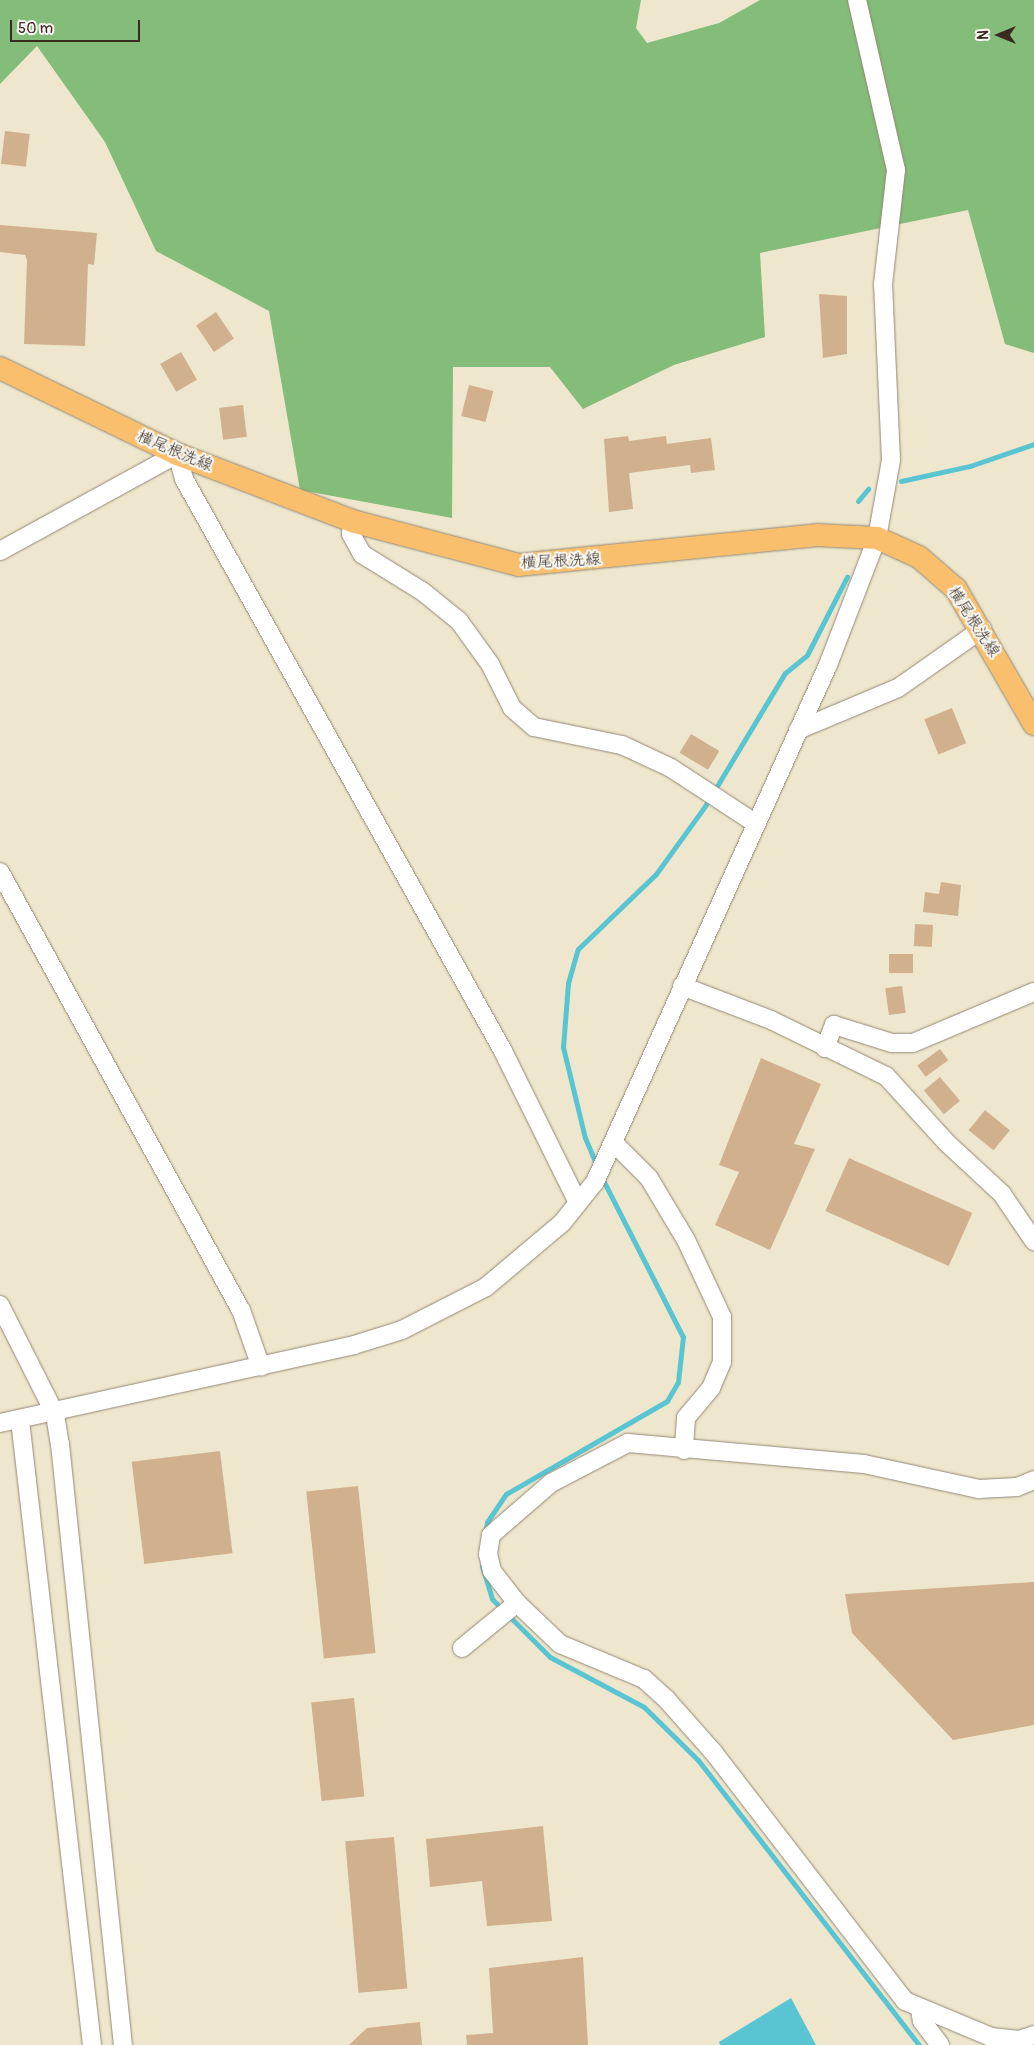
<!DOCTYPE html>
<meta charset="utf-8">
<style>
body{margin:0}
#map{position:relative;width:1034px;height:2045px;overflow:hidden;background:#eee7cd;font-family:Pangolin,"Klee One",sans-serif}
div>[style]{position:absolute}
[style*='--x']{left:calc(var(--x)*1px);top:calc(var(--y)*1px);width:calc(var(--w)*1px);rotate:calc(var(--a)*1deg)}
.forest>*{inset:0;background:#84bc79}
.water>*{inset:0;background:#59c5d2}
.stream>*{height:5px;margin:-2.5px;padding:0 2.5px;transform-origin:2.5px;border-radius:2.5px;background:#59c5d2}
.building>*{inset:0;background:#d1b08e;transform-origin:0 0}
.roads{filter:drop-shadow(0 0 1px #948876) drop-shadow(0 0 1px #948876)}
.minor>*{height:18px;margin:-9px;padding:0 9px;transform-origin:9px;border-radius:9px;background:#fff}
.major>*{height:22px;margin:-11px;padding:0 11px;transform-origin:11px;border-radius:11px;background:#f9bf6d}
span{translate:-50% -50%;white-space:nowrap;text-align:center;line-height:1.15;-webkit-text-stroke:4.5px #f6f6f2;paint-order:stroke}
.street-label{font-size:16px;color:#3b2a1e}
.north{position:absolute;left:974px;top:10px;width:50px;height:50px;-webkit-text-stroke:4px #f6f6f2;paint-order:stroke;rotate:270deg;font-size:14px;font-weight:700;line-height:20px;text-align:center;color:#3b2a1e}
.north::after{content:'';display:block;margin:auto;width:18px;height:22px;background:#3b2a1e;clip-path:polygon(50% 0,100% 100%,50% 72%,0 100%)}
.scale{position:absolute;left:10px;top:20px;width:130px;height:22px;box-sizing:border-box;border:2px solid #3b2a1e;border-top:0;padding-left:6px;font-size:15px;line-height:18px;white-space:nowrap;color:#3b2a1e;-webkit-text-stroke:4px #f6f6f2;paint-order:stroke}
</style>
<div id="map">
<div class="forest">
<i style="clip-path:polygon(0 0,641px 0,636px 28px,647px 43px,719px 23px,760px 0,1034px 0,1034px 353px,1005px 344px,968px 210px,760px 253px,765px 337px,674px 365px,583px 409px,550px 367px,453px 367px,452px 518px,300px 490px,269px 311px,156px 251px,105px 142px,37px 46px,0 84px)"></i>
</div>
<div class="water">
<i style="clip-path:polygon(791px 1998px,816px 2045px,720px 2045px,719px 2042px)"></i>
</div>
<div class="stream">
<i style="--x:901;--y:481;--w:71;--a:-12.3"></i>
<i style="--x:970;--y:466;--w:68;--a:-19"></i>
<i style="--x:858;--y:501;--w:16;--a:-50"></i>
<i style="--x:597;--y:1166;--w:30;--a:-113"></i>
<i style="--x:585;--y:1138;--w:94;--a:-103.6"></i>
<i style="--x:563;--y:1047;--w:64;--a:-85.5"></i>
<i style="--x:568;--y:983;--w:35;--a:-74"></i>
<i style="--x:578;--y:949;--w:108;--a:-43.9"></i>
<i style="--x:656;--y:874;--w:84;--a:-54.2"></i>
<i style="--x:705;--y:806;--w:155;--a:-59"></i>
<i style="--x:785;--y:673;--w:28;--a:-39"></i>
<i style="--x:807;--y:655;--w:88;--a:-62.9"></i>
<i style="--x:481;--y:1551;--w:30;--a:-78"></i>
<i style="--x:487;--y:1522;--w:34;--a:-56"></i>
<i style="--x:506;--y:1494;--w:186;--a:-30"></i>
<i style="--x:667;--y:1401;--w:22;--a:-60"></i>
<i style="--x:678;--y:1382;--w:45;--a:-83.7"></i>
<i style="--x:683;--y:1337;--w:178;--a:-117"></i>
<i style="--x:482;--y:1566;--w:34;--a:73"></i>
<i style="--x:492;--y:1599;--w:82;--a:45"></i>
<i style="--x:550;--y:1657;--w:106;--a:28"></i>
<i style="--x:644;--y:1707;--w:76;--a:44.5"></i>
<i style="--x:698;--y:1760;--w:361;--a:52.2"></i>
</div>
<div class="building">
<i style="left:5px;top:131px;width:25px;height:33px;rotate:7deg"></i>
<i style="clip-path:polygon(0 225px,97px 233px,94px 265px,88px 264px,85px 346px,24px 344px,27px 260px,25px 255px,0 252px)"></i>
<i style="clip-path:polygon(819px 294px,847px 296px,847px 354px,823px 358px)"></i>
<i style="left:216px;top:312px;width:32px;height:24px;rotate:56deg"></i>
<i style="left:181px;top:352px;width:32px;height:24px;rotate:60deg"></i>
<i style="left:469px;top:385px;width:25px;height:32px;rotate:14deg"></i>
<i style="left:243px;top:405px;width:32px;height:24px;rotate:83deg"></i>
<i style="clip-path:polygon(628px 436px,629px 441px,666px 436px,667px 444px,711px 438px,715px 470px,691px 473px,690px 465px,629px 473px,633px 509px,609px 512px,604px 439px)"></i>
<i style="left:952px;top:708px;width:38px;height:30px;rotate:68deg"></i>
<i style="left:691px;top:734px;width:33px;height:22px;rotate:31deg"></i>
<i style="clip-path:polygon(941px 882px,961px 885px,958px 916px,923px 912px,925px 892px,939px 894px)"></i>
<i style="left:915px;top:924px;width:18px;height:22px;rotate:3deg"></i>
<i style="left:913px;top:954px;width:19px;height:24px;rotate:90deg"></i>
<i style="left:902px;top:986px;width:27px;height:17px;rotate:82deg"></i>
<i style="left:940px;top:1049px;width:14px;height:28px;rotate:54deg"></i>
<i style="clip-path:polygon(761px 1058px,821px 1084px,794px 1144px,815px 1149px,770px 1250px,715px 1225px,739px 1172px,719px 1165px)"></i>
<i style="left:940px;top:1077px;width:31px;height:21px;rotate:50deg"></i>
<i style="left:985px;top:1110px;width:32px;height:26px;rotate:39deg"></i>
<i style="left:849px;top:1158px;width:135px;height:58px;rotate:24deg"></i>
<i style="left:220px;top:1451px;width:103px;height:89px;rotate:83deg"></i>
<i style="left:358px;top:1486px;width:168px;height:52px;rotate:84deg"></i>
<i style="clip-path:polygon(1034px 1582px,1034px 1725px,953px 1740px,852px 1633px,845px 1594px)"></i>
<i style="left:354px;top:1698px;width:99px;height:43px;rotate:84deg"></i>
<i style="clip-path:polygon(543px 1826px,552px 1921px,487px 1926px,482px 1881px,430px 1887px,426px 1839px)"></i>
<i style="left:394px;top:1837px;width:152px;height:49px;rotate:85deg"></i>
<i style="clip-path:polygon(583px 1957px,588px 2045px,467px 2045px,466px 2035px,493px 2033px,489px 1968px)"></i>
<i style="clip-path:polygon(420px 2022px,422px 2045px,349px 2045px,367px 2028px)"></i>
</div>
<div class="roads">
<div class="minor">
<i style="--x:352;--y:521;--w:13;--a:94"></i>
<i style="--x:351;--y:534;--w:23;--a:61"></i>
<i style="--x:362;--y:554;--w:70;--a:31.7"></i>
<i style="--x:422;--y:591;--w:48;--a:39"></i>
<i style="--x:459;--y:621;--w:53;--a:54.2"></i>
<i style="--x:490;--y:664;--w:49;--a:63.4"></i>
<i style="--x:512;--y:708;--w:29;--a:41"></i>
<i style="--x:534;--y:727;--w:90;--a:11.6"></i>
<i style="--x:622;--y:745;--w:54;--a:25.1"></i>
<i style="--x:671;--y:768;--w:100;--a:33.2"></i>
<i style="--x:0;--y:551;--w:202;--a:-28.7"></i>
<i style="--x:177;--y:454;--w:26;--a:74"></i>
<i style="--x:184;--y:479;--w:655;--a:60.85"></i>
<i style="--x:503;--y:1051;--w:169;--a:63.7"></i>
<i style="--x:798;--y:730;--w:108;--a:-22.8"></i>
<i style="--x:898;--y:688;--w:103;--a:-35.1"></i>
<i style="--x:0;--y:872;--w:500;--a:61.2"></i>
<i style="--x:241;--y:1310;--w:60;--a:70.7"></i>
<i style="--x:682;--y:986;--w:95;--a:20.9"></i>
<i style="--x:771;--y:1020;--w:128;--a:26"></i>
<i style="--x:886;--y:1076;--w:91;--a:47.7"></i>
<i style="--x:947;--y:1143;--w:75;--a:42.8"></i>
<i style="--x:1002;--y:1194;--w:57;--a:55.8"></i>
<i style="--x:825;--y:1048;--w:25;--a:-69"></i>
<i style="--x:834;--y:1025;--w:61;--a:17.2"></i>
<i style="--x:892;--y:1043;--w:21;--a:0"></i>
<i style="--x:913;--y:1043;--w:131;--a:-22.9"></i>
<i style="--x:614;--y:1143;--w:49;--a:45"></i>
<i style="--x:649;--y:1178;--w:72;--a:59.2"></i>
<i style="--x:686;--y:1240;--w:85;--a:64.9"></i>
<i style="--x:722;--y:1317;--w:45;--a:90"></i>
<i style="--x:722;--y:1362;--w:28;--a:113"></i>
<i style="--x:711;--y:1388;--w:39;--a:130"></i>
<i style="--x:686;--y:1418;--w:32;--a:94"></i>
<i style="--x:0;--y:1305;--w:122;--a:63.2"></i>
<i style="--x:55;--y:1414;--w:30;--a:81"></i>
<i style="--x:60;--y:1444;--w:604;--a:84.02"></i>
<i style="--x:20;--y:1420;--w:629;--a:83.43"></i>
<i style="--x:0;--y:1423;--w:362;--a:-12.4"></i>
<i style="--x:354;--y:1345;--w:50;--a:-17.4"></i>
<i style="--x:402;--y:1330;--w:94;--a:-27.1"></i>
<i style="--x:486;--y:1287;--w:99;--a:-40.1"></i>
<i style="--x:562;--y:1223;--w:53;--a:-51.2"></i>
<i style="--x:595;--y:1182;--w:567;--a:-65.74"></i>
<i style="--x:828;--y:665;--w:136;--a:-68.9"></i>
<i style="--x:877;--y:538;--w:79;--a:-79.8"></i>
<i style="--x:891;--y:460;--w:176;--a:-92.6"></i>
<i style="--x:883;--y:284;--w:115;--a:-83.5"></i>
<i style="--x:896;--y:170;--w:174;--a:-102.9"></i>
<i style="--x:517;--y:1603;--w:59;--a:43.6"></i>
<i style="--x:560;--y:1644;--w:91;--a:22.6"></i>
<i style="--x:644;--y:1679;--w:31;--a:42"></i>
<i style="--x:667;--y:1700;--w:71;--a:48.4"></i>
<i style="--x:714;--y:1753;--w:313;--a:52.4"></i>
<i style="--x:905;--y:2001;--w:93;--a:22.7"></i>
<i style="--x:991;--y:2037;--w:28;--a:6"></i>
<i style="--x:1019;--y:2040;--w:16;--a:-18"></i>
<i style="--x:462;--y:1648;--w:71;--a:-39.3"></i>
<i style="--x:517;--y:1603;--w:41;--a:-128"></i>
<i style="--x:492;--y:1571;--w:17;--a:-103"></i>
<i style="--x:488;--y:1554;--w:19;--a:-81"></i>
<i style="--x:491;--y:1535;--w:79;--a:-40.9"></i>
<i style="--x:551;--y:1483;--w:87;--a:-27.5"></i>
<i style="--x:628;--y:1443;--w:237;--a:5.1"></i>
<i style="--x:864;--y:1464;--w:118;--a:12.3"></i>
<i style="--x:979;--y:1489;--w:38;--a:-3"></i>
<i style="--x:1017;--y:1487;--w:18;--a:-22"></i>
<i style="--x:920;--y:2009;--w:12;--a:81"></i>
<i style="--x:922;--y:2021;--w:30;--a:53"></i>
</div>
<div class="major">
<i style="--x:0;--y:368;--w:197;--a:25.9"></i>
<i style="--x:177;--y:454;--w:187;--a:20.9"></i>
<i style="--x:352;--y:521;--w:172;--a:14.8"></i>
<i style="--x:518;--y:565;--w:301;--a:-5.7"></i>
<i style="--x:817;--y:535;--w:60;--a:2.9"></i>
<i style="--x:877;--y:538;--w:46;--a:24.3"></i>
<i style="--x:919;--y:557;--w:49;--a:40.9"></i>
<i style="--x:956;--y:589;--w:156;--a:60"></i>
</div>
</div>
<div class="street-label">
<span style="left:175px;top:451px;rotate:23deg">横尾根洗線</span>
<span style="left:561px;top:561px;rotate:-3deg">横尾根洗線</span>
<span style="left:974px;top:622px;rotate:57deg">横尾根洗線</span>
</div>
<div class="north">N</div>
<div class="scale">50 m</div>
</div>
